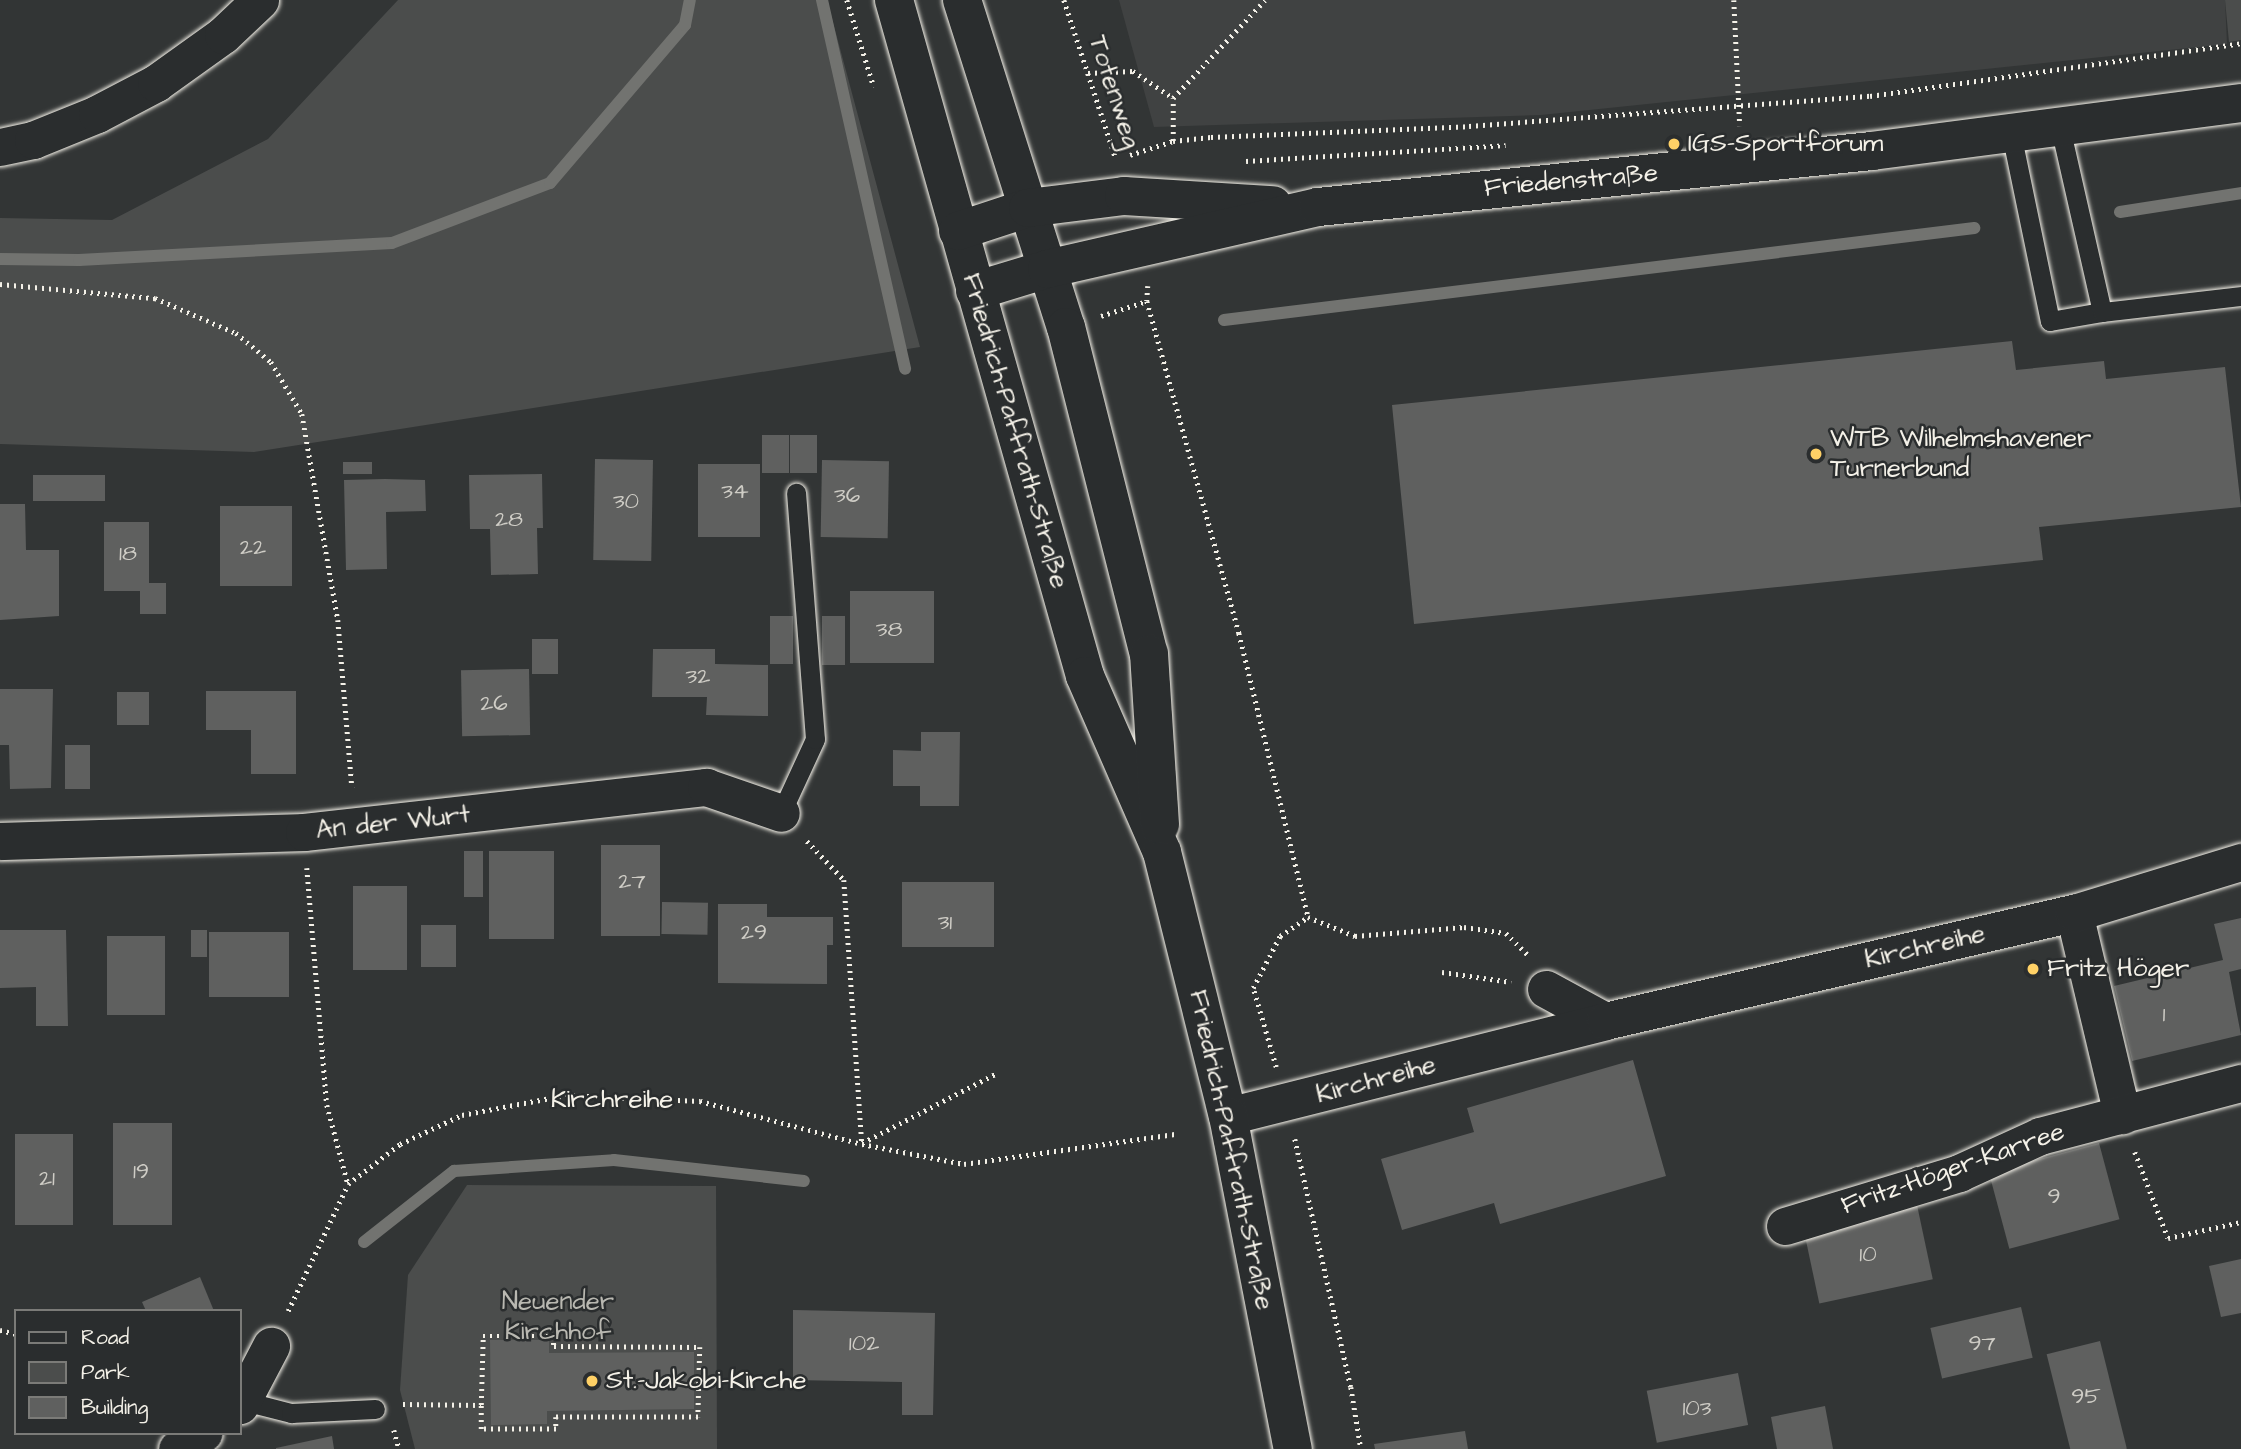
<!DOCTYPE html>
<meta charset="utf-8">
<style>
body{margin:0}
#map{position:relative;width:2241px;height:1449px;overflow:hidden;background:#323535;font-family:"Architects Daughter",sans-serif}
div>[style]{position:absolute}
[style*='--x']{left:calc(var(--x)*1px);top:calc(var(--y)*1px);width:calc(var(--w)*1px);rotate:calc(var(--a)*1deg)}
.built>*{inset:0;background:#404242}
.green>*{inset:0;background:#4b4d4c}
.stream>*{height:12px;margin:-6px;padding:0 6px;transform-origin:6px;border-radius:6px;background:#727370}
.building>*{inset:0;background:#5f605f;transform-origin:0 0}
.path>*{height:4.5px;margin-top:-2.25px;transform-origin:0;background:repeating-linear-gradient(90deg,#f4f1e8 0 2px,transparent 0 7px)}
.roads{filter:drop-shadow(0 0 2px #f4f1e8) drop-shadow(0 0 2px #f4f1e8)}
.service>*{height:19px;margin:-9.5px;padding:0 9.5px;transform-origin:9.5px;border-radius:9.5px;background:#2a2d2e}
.minor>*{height:37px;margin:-18.5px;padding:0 18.5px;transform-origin:18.5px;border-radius:18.5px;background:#2a2d2e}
.secondary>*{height:38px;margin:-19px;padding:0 19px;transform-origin:19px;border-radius:19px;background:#2a2d2e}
.dots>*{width:19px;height:19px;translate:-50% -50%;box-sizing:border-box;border:4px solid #2a2d2e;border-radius:50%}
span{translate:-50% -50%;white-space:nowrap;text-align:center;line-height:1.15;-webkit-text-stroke:5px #2a2d2e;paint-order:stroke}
.number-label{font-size:23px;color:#cfcdc6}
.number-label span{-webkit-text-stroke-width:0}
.street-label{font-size:26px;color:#f4f1e8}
.poi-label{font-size:26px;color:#f4f1e8}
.left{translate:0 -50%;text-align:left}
.park-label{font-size:26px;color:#b9b8b1}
.legend{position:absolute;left:14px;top:1309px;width:228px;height:126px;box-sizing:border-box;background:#2a2d2e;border:2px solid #7b7b78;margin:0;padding:9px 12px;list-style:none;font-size:21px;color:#f4f1e8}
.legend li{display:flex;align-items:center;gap:14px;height:35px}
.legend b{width:35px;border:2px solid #7b7b78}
</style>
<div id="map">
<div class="built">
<i style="clip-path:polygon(1119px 0,2225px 0,2227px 44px,1541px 115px,1154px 127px)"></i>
</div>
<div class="green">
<i style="clip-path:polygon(398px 0,827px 0,920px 347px,254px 452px,0 444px,0 218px,112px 220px,268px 139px)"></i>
<i style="clip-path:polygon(2225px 0,2241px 0,2241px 40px,2229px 42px)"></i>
<i style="clip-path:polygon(467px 1185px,716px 1186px,717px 1449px,415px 1449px,400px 1390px,408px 1275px)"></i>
</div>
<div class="stream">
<i style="--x:822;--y:0;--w:378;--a:77.3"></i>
<i style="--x:2120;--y:212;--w:122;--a:-8.9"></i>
<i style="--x:0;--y:259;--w:79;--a:0.7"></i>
<i style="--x:79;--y:260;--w:313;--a:-3.1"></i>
<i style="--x:392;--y:243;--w:169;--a:-20.8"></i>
<i style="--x:550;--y:183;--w:208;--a:-49.5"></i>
<i style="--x:685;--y:25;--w:25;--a:-79"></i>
<i style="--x:1224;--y:320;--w:756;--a:-6.99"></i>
<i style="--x:364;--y:1242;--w:115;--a:-38.3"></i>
<i style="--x:454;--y:1171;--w:160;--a:-3.9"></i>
<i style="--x:614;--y:1160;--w:191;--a:6.3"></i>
</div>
<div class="building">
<i style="clip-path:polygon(2012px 341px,2016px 370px,2104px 361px,2106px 379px,2225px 367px,2241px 507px,2039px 527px,2043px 560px,1414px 624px,1392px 405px)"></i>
<i style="left:762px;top:435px;width:27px;height:38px"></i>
<i style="left:790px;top:435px;width:27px;height:38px"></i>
<i style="left:595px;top:459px;width:58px;height:101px;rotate:1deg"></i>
<i style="left:822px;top:460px;width:67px;height:77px;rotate:1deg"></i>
<i style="left:343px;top:462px;width:29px;height:12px"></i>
<i style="left:698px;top:464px;width:62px;height:73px"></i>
<i style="clip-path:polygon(542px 474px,543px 528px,537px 528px,538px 574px,491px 575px,490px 529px,470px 529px,469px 475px)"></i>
<i style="left:33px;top:475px;width:72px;height:26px"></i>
<i style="clip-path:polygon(385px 479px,425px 480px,426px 511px,386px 512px,387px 569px,346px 570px,344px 480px)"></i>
<i style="clip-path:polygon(0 504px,25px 504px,26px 550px,59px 550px,59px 616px,0 620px)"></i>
<i style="left:220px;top:506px;width:72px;height:80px"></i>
<i style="clip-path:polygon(104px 522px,149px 522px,149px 583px,166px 583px,166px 614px,140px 614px,140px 591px,104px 591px)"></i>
<i style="left:850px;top:591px;width:84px;height:72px"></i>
<i style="left:770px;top:616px;width:23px;height:48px"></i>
<i style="left:822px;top:616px;width:23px;height:49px"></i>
<i style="left:532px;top:639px;width:26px;height:35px"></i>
<i style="clip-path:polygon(653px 649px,715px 649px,715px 664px,768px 665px,768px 716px,706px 715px,707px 697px,652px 697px)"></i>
<i style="left:529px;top:669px;width:66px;height:68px;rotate:89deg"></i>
<i style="clip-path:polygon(0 689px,53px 689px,51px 788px,10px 789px,9px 745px,0 745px)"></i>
<i style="clip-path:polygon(206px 691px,296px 691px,296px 774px,251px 774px,251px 730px,206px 730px)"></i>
<i style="left:117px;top:692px;width:32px;height:33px"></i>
<i style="clip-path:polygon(921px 732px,960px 732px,959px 806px,920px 806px,920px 786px,893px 786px,893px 750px,921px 751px)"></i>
<i style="left:65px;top:745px;width:25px;height:44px"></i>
<i style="left:601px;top:845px;width:59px;height:91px"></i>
<i style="left:464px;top:851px;width:19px;height:46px"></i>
<i style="left:489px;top:851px;width:65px;height:88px"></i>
<i style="left:902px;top:882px;width:92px;height:65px"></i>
<i style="left:353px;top:886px;width:54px;height:84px"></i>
<i style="left:662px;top:902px;width:46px;height:32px;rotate:1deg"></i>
<i style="clip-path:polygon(718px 904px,767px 904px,767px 917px,833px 917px,833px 945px,827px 945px,827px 984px,718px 983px)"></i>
<i style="clip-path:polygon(2241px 918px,2241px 969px,2229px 972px,2241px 1035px,2132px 1061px,2114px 986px,2223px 960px,2214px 924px)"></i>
<i style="left:456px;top:925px;width:42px;height:35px;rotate:90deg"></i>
<i style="clip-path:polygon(0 930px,66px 930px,68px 1026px,36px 1026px,36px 987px,0 988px)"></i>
<i style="left:191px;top:930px;width:16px;height:27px"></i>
<i style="left:209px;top:932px;width:80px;height:65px"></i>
<i style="left:107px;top:936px;width:58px;height:79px"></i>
<i style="clip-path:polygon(1633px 1060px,1666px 1176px,1500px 1224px,1494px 1203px,1402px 1230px,1381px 1159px,1474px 1132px,1467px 1108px)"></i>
<i style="left:113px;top:1123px;width:59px;height:102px"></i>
<i style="left:15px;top:1134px;width:58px;height:91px"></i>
<i style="left:2099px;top:1143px;width:79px;height:114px;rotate:75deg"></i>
<i style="left:1917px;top:1205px;width:76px;height:116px;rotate:78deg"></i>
<i style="clip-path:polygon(2241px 1259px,2241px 1313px,2221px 1317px,2209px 1266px)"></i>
<i style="clip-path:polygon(200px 1277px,214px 1311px,146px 1311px,142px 1302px)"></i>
<i style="left:2021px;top:1307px;width:52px;height:93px;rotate:77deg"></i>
<i style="clip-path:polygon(793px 1310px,935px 1313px,933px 1415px,902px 1415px,902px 1382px,793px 1380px)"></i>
<i style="clip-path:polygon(490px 1340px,549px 1340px,549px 1353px,694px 1352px,694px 1409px,547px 1411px,547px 1424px,491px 1425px)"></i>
<i style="left:2100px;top:1341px;width:111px;height:55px;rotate:76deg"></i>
<i style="left:1738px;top:1373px;width:53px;height:93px;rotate:79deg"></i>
<i style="clip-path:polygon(1825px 1406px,1833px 1449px,1777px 1449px,1771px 1417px)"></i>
<i style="clip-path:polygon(1465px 1431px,1468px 1449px,1375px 1449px,1374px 1444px)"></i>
<i style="clip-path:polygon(332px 1436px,334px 1449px,276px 1449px,276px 1448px)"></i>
</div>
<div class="path">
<i style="--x:847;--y:0;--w:91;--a:72.8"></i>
<i style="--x:1064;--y:0;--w:167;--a:71.9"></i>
<i style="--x:1734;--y:0;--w:126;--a:87.3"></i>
<i style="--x:1088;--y:73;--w:45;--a:-2.5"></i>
<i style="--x:1133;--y:71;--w:48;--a:34"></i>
<i style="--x:1173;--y:141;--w:43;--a:-90"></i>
<i style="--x:1173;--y:98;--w:134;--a:-46.8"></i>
<i style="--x:1130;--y:155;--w:45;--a:-18"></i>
<i style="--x:1173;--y:141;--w:38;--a:-6"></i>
<i style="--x:1211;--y:137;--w:258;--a:-2.4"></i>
<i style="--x:1469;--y:126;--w:402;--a:-4.3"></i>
<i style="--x:1870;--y:96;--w:375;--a:-8.1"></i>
<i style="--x:1246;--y:161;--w:260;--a:-3.5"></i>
<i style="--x:0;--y:284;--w:156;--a:5.2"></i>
<i style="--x:155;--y:298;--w:88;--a:23.4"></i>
<i style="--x:236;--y:333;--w:45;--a:39.6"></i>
<i style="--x:271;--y:362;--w:61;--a:59.2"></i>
<i style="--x:302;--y:414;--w:209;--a:80.1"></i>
<i style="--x:338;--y:620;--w:168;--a:85.2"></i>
<i style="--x:1148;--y:286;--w:15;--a:94"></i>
<i style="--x:1147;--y:301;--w:345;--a:74.5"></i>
<i style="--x:1239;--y:633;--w:292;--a:76.3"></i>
<i style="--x:1101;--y:316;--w:48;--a:-18.1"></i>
<i style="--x:807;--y:841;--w:54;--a:46.5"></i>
<i style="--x:844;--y:880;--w:265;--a:86.1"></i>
<i style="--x:307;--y:868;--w:238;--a:85.2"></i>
<i style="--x:327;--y:1105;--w:82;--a:75.1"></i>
<i style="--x:1308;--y:917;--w:51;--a:22"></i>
<i style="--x:1355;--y:936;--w:109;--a:-4.7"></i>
<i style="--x:1464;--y:927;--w:42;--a:8.1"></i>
<i style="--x:1506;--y:933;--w:31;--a:45"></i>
<i style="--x:1442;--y:972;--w:70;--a:8.2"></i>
<i style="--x:1276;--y:1067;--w:82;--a:-106.2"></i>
<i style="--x:1253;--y:988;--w:59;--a:-62.6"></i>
<i style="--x:1280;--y:936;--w:34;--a:-34"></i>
<i style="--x:1295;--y:1139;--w:254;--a:77.3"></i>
<i style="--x:1351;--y:1387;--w:63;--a:80.8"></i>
<i style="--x:862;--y:1143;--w:150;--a:-27.4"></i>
<i style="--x:2135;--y:1152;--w:92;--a:69"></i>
<i style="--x:2168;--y:1238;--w:75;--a:-12.4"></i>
<i style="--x:288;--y:1311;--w:140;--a:-64.7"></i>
<i style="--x:348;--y:1184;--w:66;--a:-37.6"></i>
<i style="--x:400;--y:1144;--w:68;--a:-25.1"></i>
<i style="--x:462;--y:1115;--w:106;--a:-10.9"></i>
<i style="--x:566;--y:1095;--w:134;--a:2.6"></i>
<i style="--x:700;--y:1101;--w:168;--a:14.9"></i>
<i style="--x:862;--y:1144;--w:104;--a:11.1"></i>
<i style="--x:964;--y:1164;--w:213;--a:-8.1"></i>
<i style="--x:0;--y:1330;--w:16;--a:14"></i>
<i style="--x:403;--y:1404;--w:78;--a:0.7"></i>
<i style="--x:481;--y:1405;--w:69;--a:-88.3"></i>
<i style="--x:483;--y:1336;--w:70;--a:0"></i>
<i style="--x:553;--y:1336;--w:10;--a:84"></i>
<i style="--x:554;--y:1346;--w:146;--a:0.4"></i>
<i style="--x:700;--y:1347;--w:70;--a:91.6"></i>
<i style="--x:698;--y:1417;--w:142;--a:180"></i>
<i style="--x:556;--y:1417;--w:12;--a:90"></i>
<i style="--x:556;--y:1429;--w:75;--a:180"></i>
<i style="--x:481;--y:1429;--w:24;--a:-90"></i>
<i style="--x:394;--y:1430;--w:20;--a:75"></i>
</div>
<div class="roads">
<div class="service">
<i style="--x:2011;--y:133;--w:192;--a:78.3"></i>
<i style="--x:2050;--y:321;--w:53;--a:-9.8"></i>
<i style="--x:2102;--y:312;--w:190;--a:-102.8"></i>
<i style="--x:2102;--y:312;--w:140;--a:-6.6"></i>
<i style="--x:781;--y:813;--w:81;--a:-65.3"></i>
<i style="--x:815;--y:739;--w:247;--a:-94.4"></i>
<i style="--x:244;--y:1401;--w:49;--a:14.3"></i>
<i style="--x:291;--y:1413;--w:84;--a:-2.7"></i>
</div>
<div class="minor">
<i style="--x:0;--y:147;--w:34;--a:-12"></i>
<i style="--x:33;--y:140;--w:69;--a:-22.1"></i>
<i style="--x:97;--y:114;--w:67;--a:-27.7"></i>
<i style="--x:156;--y:83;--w:82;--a:-35.6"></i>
<i style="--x:223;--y:35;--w:51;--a:-43.4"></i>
<i style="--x:0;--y:841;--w:304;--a:-1.7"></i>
<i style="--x:304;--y:832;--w:405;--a:-6.4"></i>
<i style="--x:706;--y:787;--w:79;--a:19.1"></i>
<i style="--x:2074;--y:913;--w:208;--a:76.6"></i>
<i style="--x:1546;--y:989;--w:67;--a:28.5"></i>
<i style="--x:1228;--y:1116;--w:389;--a:-14.1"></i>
<i style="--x:1605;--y:1021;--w:481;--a:-13"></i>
<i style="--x:2074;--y:913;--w:175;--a:-17"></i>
<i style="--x:1785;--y:1226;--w:182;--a:-16.9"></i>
<i style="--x:1959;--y:1173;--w:89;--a:-24.6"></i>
<i style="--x:2040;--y:1136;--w:208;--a:-14.8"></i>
<i style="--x:240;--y:1405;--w:67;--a:-62.3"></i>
<i style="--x:177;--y:1449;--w:31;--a:-31"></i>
</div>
<div class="secondary">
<i style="--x:894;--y:0;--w:702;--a:74.22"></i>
<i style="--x:1085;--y:676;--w:192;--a:66.4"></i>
<i style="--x:1162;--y:852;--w:272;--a:76"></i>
<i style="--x:1228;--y:1116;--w:339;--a:79"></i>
<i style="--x:962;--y:0;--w:343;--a:72.4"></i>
<i style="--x:1066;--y:327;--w:337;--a:75.8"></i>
<i style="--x:1149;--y:654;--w:171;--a:86.3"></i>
<i style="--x:958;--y:231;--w:74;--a:-18.2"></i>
<i style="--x:1028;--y:208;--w:97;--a:-7.1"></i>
<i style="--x:1124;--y:196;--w:149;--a:3.5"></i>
<i style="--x:975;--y:291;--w:75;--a:-17"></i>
<i style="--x:1047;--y:269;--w:278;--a:-12.9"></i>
<i style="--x:1318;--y:207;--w:557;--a:-5.77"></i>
<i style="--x:1872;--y:151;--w:372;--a:-7.4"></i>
</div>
</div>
<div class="dots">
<i style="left:1674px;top:144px;background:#ffd166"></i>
<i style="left:1816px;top:454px;background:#ffd166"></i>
<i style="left:2033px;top:969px;background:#ffd166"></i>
<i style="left:592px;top:1381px;background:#ffd166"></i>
</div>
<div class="number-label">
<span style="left:735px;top:491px">34</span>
<span style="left:847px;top:495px">36</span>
<span style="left:626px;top:501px">30</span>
<span style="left:509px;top:519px">28</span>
<span style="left:253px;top:547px">22</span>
<span style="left:128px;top:553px">18</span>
<span style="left:889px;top:629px">38</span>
<span style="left:698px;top:676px">32</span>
<span style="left:494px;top:703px">26</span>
<span style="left:632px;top:881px">27</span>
<span style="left:945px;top:922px">31</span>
<span style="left:754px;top:932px">29</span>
<span style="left:2164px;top:1014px">1</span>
<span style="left:141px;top:1171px">19</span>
<span style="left:47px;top:1178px">21</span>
<span style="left:2054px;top:1196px">9</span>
<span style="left:1868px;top:1254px">10</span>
<span style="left:864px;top:1343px">102</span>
<span style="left:1982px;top:1343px">97</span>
<span style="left:2086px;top:1396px">95</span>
<span style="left:1697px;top:1408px">103</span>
</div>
<div class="street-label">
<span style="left:1114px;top:92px;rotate:72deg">Totenweg</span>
<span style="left:1571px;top:181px;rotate:-5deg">Friedenstraße</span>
<span style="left:1015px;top:431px;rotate:74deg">Friedrich-Paffrath-Straße</span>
<span style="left:393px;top:823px;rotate:-6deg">An der Wurt</span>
<span style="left:1925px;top:947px;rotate:-13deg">Kirchreihe</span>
<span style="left:1376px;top:1080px;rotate:-15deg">Kirchreihe</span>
<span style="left:612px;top:1100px">Kirchreihe</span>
<span style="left:1231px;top:1150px;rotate:78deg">Friedrich-Paffrath-Straße</span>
<span style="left:1953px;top:1169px;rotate:-19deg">Fritz-Höger-Karree</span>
</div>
<div class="poi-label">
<span class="left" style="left:1688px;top:144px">IGS-Sportforum</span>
<span class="left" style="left:1830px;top:454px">WTB Wilhelmshavener<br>Turnerbund</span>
<span class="left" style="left:2047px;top:969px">Fritz Höger</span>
<span class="left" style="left:606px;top:1381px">St.-Jakobi-Kirche</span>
</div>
<div class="park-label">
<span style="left:558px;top:1317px">Neuender<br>Kirchhof</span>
</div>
<ul class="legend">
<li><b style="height:9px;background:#2a2d2e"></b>Road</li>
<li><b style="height:19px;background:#4b4d4c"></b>Park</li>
<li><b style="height:19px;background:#5f605f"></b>Building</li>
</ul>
</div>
